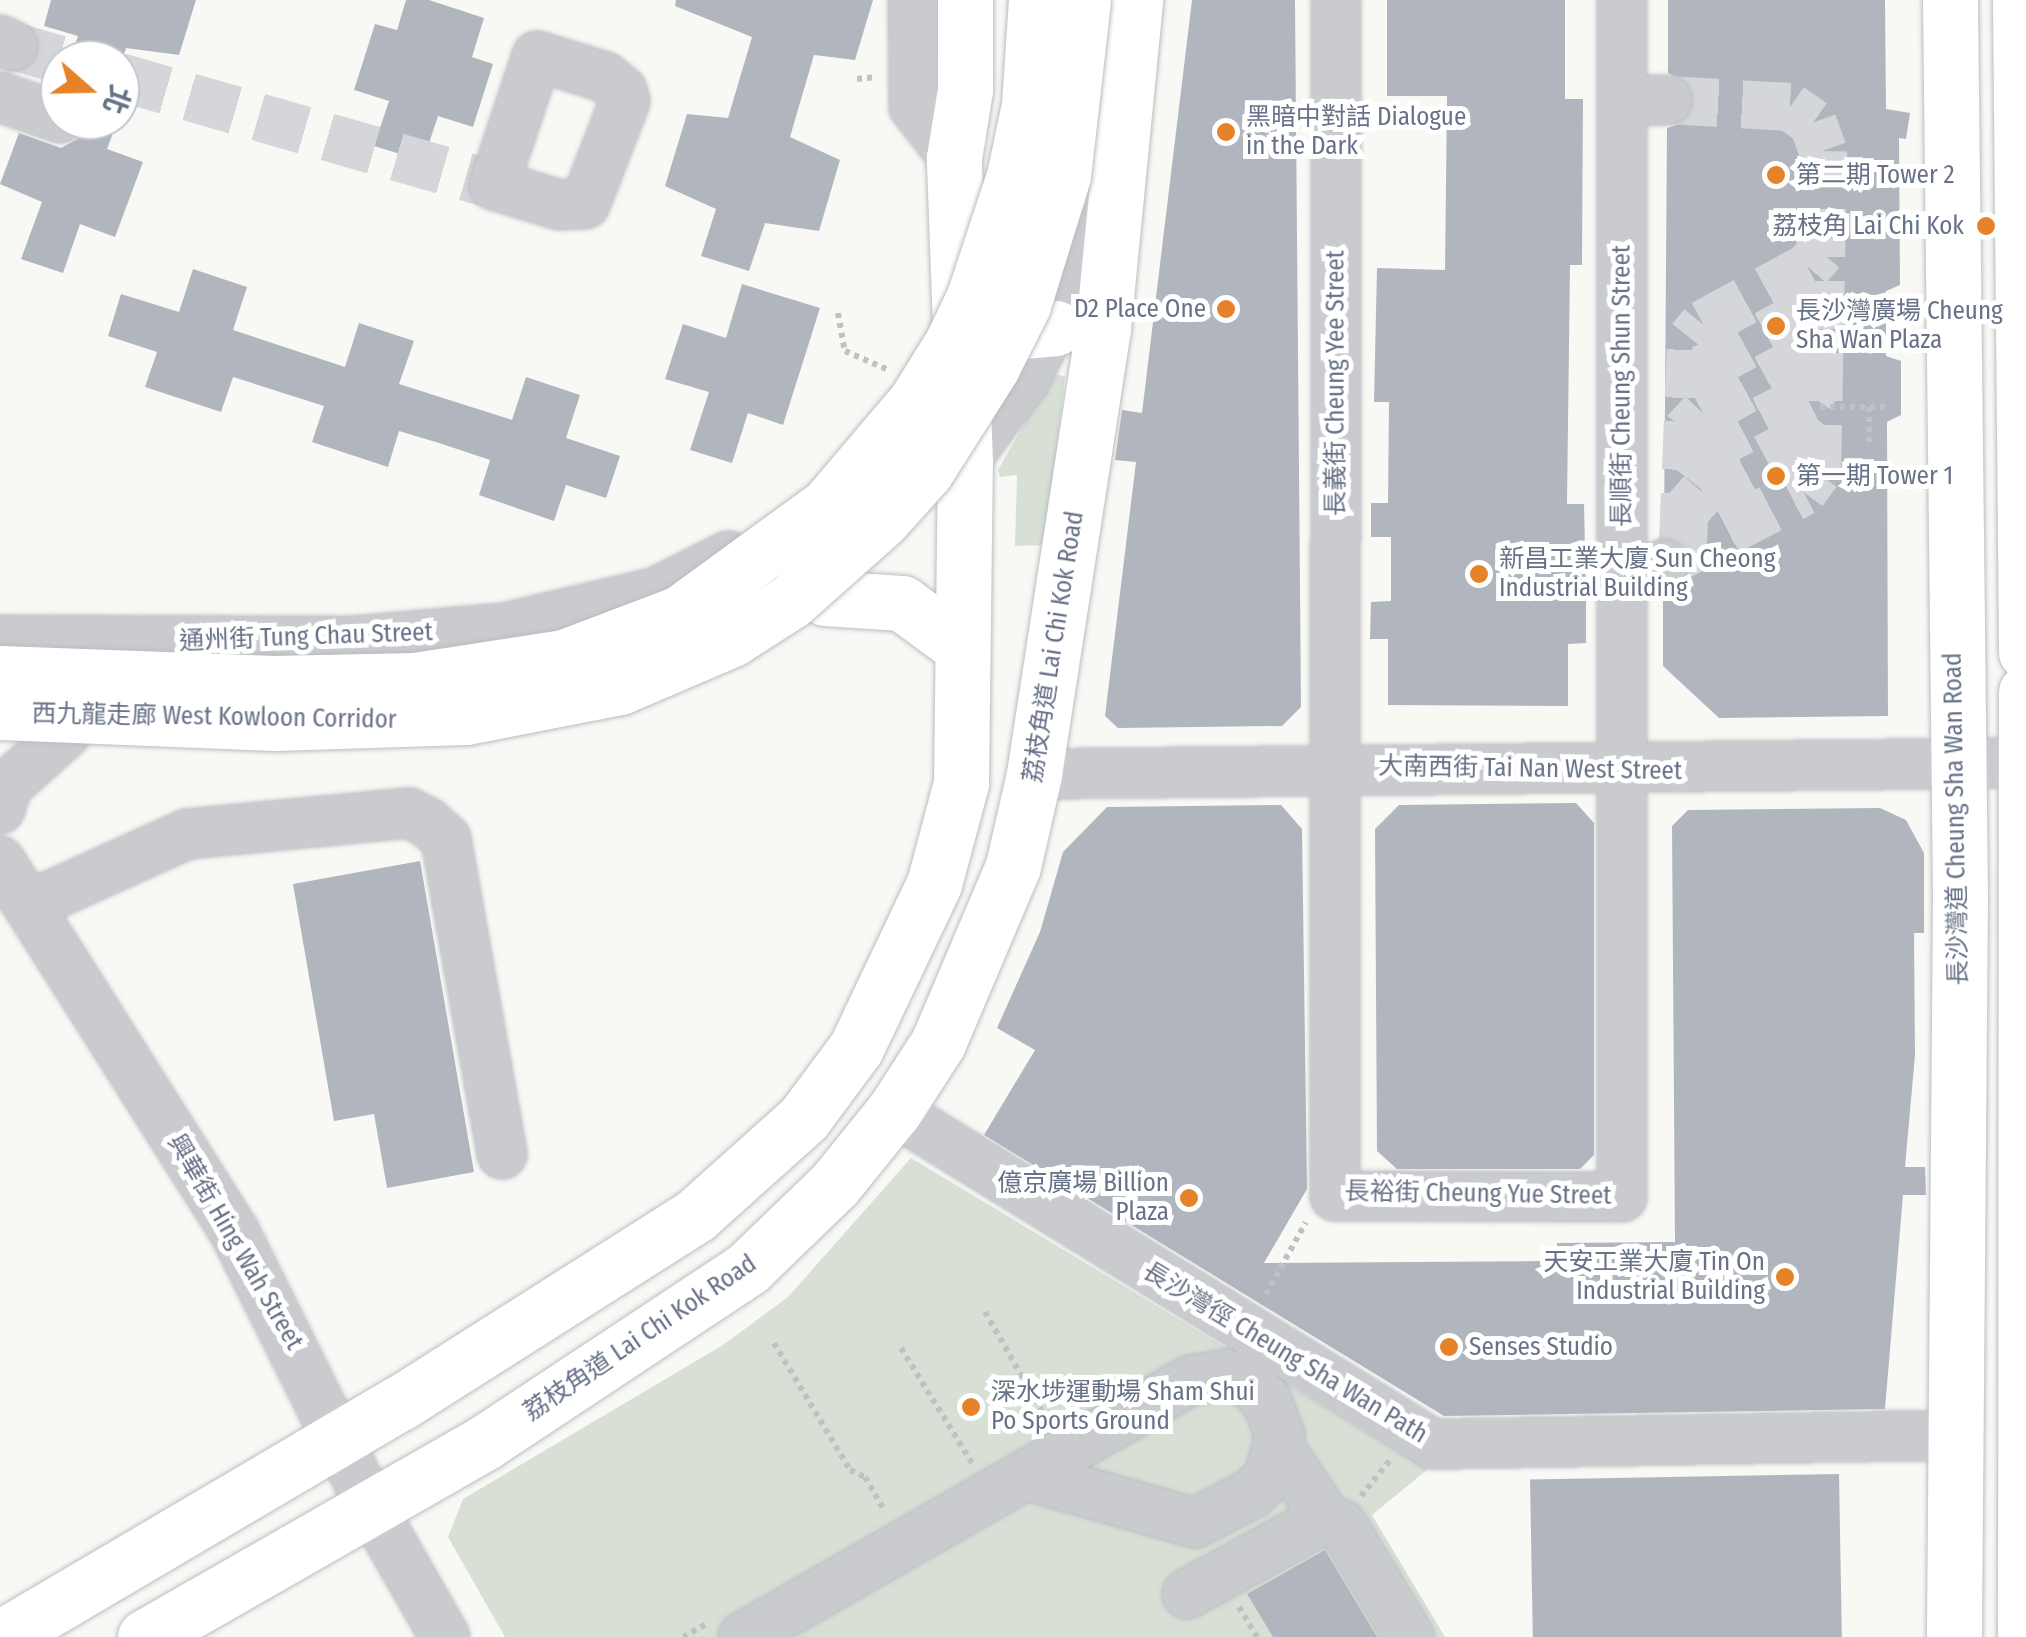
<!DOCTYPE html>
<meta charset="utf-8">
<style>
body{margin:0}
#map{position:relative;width:2026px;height:1637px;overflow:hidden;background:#f8f8f5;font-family:"Fira Sans Condensed","Noto Sans TC",sans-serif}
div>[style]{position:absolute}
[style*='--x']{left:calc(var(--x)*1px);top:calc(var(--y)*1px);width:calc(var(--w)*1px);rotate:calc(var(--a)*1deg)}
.green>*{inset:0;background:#d8e0d6}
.building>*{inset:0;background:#b1b5be;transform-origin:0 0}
.minor-tunnel>*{height:48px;margin-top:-24px;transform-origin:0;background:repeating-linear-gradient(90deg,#d4d6da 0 48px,transparent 0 72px)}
.path>*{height:6px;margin-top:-3px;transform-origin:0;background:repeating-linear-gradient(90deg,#c0c1c4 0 5px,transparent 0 10px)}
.roads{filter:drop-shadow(0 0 2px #bbbdc2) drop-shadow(0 0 2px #bbbdc2)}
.minor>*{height:48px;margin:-24px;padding:0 24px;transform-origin:24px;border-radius:24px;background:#c9cbcf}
.major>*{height:55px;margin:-27.5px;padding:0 27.5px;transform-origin:27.5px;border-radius:27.5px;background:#fff}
.bridges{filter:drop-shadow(0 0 2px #bbbcc0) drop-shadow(0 0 2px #bbbcc0)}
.highway-bridge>*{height:55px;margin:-27.5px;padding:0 27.5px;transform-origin:27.5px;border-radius:27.5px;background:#fff}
.dots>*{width:28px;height:28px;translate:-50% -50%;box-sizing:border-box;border:5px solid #fff;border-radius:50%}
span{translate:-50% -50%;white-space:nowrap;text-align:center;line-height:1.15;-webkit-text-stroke:10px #fff;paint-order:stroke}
.poi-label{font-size:25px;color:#677187}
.left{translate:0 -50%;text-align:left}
.right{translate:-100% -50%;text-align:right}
.street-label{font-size:25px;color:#677187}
.north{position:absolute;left:40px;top:40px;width:100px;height:100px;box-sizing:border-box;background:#fff;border:2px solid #c2c6cf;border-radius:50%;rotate:110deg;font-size:28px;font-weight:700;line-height:40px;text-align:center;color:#677187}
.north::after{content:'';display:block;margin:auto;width:35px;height:45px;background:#e68328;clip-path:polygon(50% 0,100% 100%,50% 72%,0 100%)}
</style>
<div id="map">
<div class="green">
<i style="clip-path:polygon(1053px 373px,1065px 377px,1045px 545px,1015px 546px,1017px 475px,1000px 477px,998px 470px)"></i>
<i style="clip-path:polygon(911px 1158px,1428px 1469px,1372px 1515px,1445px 1637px,505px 1637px,448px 1537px,463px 1499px,723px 1345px,788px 1297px)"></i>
</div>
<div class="building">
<i style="clip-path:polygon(51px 0,196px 0,179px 55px,126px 48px,122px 60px,70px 60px,78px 36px,44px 26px)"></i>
<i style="clip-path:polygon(406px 0,429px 0,484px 18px,472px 57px,493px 64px,473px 127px,438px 116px,423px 161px,374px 146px,389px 101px,354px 90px,375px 24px,397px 30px)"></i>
<i style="clip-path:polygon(676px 0,873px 0,855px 60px,814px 55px,790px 137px,840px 160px,819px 231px,765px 223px,749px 271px,701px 256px,716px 209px,665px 186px,687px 114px,728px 118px,752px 37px,675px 6px)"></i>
<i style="clip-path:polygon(1192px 0,1295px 0,1301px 707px,1282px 726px,1118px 728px,1105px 716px,1136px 462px,1115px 460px,1122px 410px,1142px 413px)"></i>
<i style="clip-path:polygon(1387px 0,1565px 0,1565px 99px,1583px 99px,1582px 265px,1570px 265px,1567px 504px,1584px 504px,1586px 596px,1586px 643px,1568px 644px,1568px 706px,1388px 705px,1388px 639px,1370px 639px,1371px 602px,1391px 601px,1391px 537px,1371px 537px,1371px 503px,1388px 503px,1389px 402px,1374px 402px,1377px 268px,1445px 270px,1447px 96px,1387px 96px)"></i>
<i style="clip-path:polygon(1668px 0,1885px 0,1886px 109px,1910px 113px,1906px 139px,1899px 138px,1900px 285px,1886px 291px,1886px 356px,1901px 361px,1901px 415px,1887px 422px,1888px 716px,1719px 718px,1663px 666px,1663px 594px,1686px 581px,1691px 566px,1681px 542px,1664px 537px,1667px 128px,1682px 123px,1694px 100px,1690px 85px,1668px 73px)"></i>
<i style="clip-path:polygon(87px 120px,118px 120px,107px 149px,143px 162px,115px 237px,80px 224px,63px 273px,21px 259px,42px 202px,0 184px,19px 133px,61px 148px,79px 138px)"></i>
<i style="clip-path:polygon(193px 269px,247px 287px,233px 330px,345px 367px,359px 323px,414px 341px,399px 384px,512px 420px,526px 377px,580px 395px,566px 438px,620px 456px,606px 498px,566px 485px,554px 521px,479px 495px,490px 460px,439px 443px,399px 431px,388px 467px,312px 442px,324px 406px,233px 377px,221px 412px,145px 387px,157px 352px,108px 336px,121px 294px,179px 312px)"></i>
<i style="clip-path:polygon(742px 284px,820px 308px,783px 425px,748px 413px,732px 463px,690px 450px,709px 392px,665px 379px,683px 324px,726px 338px)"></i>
<i style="clip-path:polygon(1576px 803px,1594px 823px,1594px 1155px,1580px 1169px,1397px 1169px,1377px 1151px,1375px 829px,1399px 805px)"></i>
<i style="clip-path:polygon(1281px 805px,1302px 829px,1307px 1189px,1264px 1263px,1557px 1261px,1557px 1243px,1675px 1242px,1672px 826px,1688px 810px,1880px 808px,1906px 820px,1924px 853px,1924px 933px,1914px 933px,1915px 1055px,1905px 1167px,1925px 1167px,1926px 1195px,1903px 1195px,1885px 1409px,1444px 1416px,984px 1135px,1035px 1050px,997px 1028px,1040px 932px,1063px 852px,1107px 807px)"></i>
<i style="clip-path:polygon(420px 861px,474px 1172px,387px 1188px,374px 1114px,334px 1121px,293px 884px)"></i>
<i style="left:1839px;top:1474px;width:163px;height:309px;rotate:89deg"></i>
<i style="clip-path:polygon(1325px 1550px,1377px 1637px,1273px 1637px,1247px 1594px)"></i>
</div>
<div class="minor-tunnel">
<i style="--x:13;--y:46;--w:50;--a:16.3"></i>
<i style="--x:120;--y:77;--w:389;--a:16.1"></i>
<i style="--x:1686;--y:388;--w:25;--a:-48"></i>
<i style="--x:1703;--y:369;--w:121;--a:-28.7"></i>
<i style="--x:1809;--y:311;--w:18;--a:-49"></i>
<i style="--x:1685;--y:432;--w:26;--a:-47"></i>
<i style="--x:1703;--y:413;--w:120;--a:-28.9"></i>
<i style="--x:1808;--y:355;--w:18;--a:-49"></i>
<i style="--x:1683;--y:475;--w:28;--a:-52"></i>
<i style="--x:1700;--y:453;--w:124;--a:-27.8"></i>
<i style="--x:1810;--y:395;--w:17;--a:-54"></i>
<i style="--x:1683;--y:514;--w:29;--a:-49"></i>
<i style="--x:1702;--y:492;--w:123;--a:-28.2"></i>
<i style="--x:1810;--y:434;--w:16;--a:-52"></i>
<i style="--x:1676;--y:558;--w:17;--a:-66"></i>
<i style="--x:1683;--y:542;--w:203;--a:-87.7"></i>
<i style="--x:1691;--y:339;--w:19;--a:-51"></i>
<i style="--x:1703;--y:324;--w:119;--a:-28.5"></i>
<i style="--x:1808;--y:267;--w:20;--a:-49"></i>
<i style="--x:1664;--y:564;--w:157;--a:-27.4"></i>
<i style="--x:1803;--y:492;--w:24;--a:-54"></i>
<i style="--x:1817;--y:473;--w:322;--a:-88.9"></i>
<i style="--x:1823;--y:151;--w:30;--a:-110"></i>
<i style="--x:1813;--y:123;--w:28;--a:-145"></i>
<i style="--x:1790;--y:107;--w:123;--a:-176.7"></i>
</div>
<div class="path">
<i style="--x:857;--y:79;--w:20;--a:-6"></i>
<i style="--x:838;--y:313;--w:39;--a:80"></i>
<i style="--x:845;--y:351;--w:45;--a:23.7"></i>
<i style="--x:1820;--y:407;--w:68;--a:0"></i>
<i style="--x:1869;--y:442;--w:36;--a:-90"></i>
<i style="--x:1266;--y:1294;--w:82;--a:-60.9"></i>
<i style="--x:985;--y:1312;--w:122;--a:60.1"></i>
<i style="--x:774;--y:1343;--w:148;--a:59.1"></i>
<i style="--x:850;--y:1470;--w:17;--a:25"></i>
<i style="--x:865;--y:1477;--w:39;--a:60"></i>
<i style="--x:901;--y:1348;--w:135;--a:58.3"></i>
<i style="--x:1361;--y:1496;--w:46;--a:-51.1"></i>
<i style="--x:1239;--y:1607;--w:35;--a:59"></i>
<i style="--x:683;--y:1637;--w:26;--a:-29"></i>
</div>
<div class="roads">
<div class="minor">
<i style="--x:913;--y:0;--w:107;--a:89.5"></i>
<i style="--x:914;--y:107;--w:65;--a:51.9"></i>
<i style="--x:1336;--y:0;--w:1196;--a:90.05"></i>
<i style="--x:1335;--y:1196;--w:287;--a:0.2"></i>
<i style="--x:1622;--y:1197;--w:1197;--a:-90"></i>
<i style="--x:0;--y:40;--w:14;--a:25"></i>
<i style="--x:537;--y:56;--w:71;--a:17.2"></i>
<i style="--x:605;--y:77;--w:22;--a:39"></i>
<i style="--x:622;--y:91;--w:10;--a:73"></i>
<i style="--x:625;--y:101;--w:110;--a:111.2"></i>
<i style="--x:585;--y:204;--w:25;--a:178"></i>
<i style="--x:560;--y:205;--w:69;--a:-163.1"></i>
<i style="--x:494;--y:185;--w:136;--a:-71.6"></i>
<i style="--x:0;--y:97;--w:64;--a:19.3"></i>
<i style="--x:1622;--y:101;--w:45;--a:-1.3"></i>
<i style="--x:952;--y:478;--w:122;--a:-53.3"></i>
<i style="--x:1025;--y:380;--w:180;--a:-63.3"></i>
<i style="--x:1622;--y:583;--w:46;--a:-24.3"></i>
<i style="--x:0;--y:640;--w:355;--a:0.2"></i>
<i style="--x:355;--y:641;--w:150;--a:-5"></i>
<i style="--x:504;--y:628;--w:157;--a:-13.2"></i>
<i style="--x:657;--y:592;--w:80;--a:-26.9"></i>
<i style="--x:1034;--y:774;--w:992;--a:-0.64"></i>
<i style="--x:0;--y:809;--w:24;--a:-73"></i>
<i style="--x:7;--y:786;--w:79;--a:-41.9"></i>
<i style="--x:0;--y:861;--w:438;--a:57.7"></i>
<i style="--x:234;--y:1231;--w:310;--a:63.6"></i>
<i style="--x:372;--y:1509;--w:147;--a:60.3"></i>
<i style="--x:30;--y:905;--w:172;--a:-24.3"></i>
<i style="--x:187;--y:834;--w:223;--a:-5.4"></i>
<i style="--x:409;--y:813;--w:20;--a:27"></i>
<i style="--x:427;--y:822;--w:25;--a:42"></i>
<i style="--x:446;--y:839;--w:320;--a:79.9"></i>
<i style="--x:894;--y:1111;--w:634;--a:31.71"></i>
<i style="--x:1433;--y:1444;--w:526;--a:-0.98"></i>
<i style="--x:1280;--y:1449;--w:83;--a:56.3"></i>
<i style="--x:1326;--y:1518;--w:17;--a:24"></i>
<i style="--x:1342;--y:1525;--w:131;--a:59.1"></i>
<i style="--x:1187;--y:1594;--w:158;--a:-28.7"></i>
<i style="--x:743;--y:1637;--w:516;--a:-29.84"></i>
<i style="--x:1191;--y:1380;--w:36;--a:-9"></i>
<i style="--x:1227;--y:1374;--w:23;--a:23"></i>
<i style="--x:1248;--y:1383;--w:24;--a:42"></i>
<i style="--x:1266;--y:1399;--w:39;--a:69"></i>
<i style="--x:1280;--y:1435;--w:43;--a:104.7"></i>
<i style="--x:1269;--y:1477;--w:25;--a:137"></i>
<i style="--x:1251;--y:1494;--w:63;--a:152.6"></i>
<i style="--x:1195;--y:1523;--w:173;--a:-164.2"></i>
</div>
<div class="major">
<i style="--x:1950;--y:0;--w:898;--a:89.36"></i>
<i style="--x:1960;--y:898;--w:739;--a:90.47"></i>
<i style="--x:2020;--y:0;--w:652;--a:89.47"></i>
<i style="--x:974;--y:313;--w:36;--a:34"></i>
<i style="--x:1004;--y:333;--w:52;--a:-5.5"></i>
<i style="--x:825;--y:598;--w:77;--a:3.7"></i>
<i style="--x:902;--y:603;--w:74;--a:36.3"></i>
<i style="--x:2;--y:1637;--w:462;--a:-30.5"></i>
<i style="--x:400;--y:1403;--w:351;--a:-32.4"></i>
<i style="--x:696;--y:1215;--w:145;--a:-41.9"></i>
<i style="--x:804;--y:1118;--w:87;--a:-53.4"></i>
<i style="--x:856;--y:1048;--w:182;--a:-64.6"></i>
<i style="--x:934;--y:884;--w:105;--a:-75"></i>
<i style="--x:961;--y:783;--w:320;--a:-89.3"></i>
<i style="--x:965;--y:463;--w:305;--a:-92.1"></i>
<i style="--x:954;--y:158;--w:69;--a:-80.8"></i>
<i style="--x:965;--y:90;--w:90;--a:-90"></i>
<i style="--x:145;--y:1637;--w:391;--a:-29.8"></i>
<i style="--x:484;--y:1443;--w:317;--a:-33.5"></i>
<i style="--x:748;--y:1268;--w:121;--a:-44"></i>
<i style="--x:835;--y:1184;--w:94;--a:-51.1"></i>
<i style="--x:894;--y:1111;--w:81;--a:-57.1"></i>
<i style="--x:938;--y:1043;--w:192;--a:-67"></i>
<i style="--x:1013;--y:866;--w:94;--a:-77.1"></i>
<i style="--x:1034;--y:774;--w:451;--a:-81.2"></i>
<i style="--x:1103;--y:328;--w:330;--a:-84.4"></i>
<i style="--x:2025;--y:1637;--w:945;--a:-89.94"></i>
</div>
</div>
<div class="bridges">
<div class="highway-bridge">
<i style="--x:0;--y:673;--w:274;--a:2.1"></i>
<i style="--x:274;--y:683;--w:141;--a:-1.2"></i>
<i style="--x:415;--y:680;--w:151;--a:-8.8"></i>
<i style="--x:564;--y:657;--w:124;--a:-20.8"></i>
<i style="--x:680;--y:613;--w:182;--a:-36.1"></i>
<i style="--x:827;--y:506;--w:138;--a:-49.7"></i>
<i style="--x:916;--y:401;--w:68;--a:-58.2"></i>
<i style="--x:952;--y:343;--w:51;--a:-64.4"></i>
<i style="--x:974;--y:297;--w:127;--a:-71.7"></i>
<i style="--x:1014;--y:176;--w:73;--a:-78.1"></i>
<i style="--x:1029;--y:105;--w:105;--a:-86.2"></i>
<i style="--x:0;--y:712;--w:275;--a:2.3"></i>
<i style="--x:275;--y:723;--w:191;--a:-1.8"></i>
<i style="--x:466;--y:717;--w:157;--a:-11"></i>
<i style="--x:620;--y:687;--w:122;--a:-23.2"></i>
<i style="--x:732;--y:639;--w:70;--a:-32.8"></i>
<i style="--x:791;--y:601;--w:123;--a:-41.7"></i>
<i style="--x:883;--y:519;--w:64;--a:-48.1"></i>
<i style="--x:926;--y:471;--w:123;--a:-57.6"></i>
<i style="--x:992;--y:367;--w:69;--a:-63.4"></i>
<i style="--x:1023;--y:305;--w:135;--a:-72.8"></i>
<i style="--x:1063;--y:176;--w:177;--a:-83.5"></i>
</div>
</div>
<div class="dots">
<i style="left:1226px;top:132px;background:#e68328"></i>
<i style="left:1776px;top:175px;background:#e68328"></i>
<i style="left:1986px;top:226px;background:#e68328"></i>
<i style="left:1226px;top:309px;background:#e68328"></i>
<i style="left:1776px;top:326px;background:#e68328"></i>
<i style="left:1776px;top:476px;background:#e68328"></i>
<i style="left:1479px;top:574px;background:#e68328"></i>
<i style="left:1189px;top:1198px;background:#e68328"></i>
<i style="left:1785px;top:1277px;background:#e68328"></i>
<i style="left:1449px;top:1347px;background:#e68328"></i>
<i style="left:971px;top:1407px;background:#e68328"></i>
</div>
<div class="poi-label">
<span class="left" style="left:1246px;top:132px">黑暗中對話 Dialogue<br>in the Dark</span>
<span class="left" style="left:1796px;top:175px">第二期 Tower 2</span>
<span class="right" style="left:1964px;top:226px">荔枝角 Lai Chi Kok</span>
<span class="right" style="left:1206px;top:309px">D2 Place One</span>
<span class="left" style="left:1796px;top:326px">長沙灣廣場 Cheung<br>Sha Wan Plaza</span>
<span class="left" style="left:1796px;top:476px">第一期 Tower 1</span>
<span class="left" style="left:1499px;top:574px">新昌工業大廈 Sun Cheong<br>Industrial Building</span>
<span class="right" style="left:1169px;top:1198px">億京廣場 Billion<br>Plaza</span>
<span class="right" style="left:1765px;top:1277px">天安工業大廈 Tin On<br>Industrial Building</span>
<span class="left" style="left:1469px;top:1347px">Senses Studio</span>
<span class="left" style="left:991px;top:1407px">深水埗運動場 Sham Shui<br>Po Sports Ground</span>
</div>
<div class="street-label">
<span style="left:1336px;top:383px;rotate:-90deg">長義街 Cheung Yee Street</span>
<span style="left:1622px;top:386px;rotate:-90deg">長順街 Cheung Shun Street</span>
<span style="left:306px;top:637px;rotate:-2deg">通州街 Tung Chau Street</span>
<span style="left:1054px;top:647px;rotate:-81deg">荔枝角道 Lai Chi Kok Road</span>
<span style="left:214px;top:717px;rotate:1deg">西九龍走廊 West Kowloon Corridor</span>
<span style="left:1530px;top:769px;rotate:1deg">大南西街 Tai Nan West Street</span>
<span style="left:1956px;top:819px;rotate:-91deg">長沙灣道 Cheung Sha Wan Road</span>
<span style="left:1478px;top:1194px;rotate:1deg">長裕街 Cheung Yue Street</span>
<span style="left:235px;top:1242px;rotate:60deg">興華街 Hing Wah Street</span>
<span style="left:640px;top:1338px;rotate:-34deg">荔枝角道 Lai Chi Kok Road</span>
<span style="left:1285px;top:1353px;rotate:31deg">長沙灣徑 Cheung Sha Wan Path</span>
</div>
<div class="north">北</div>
</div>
